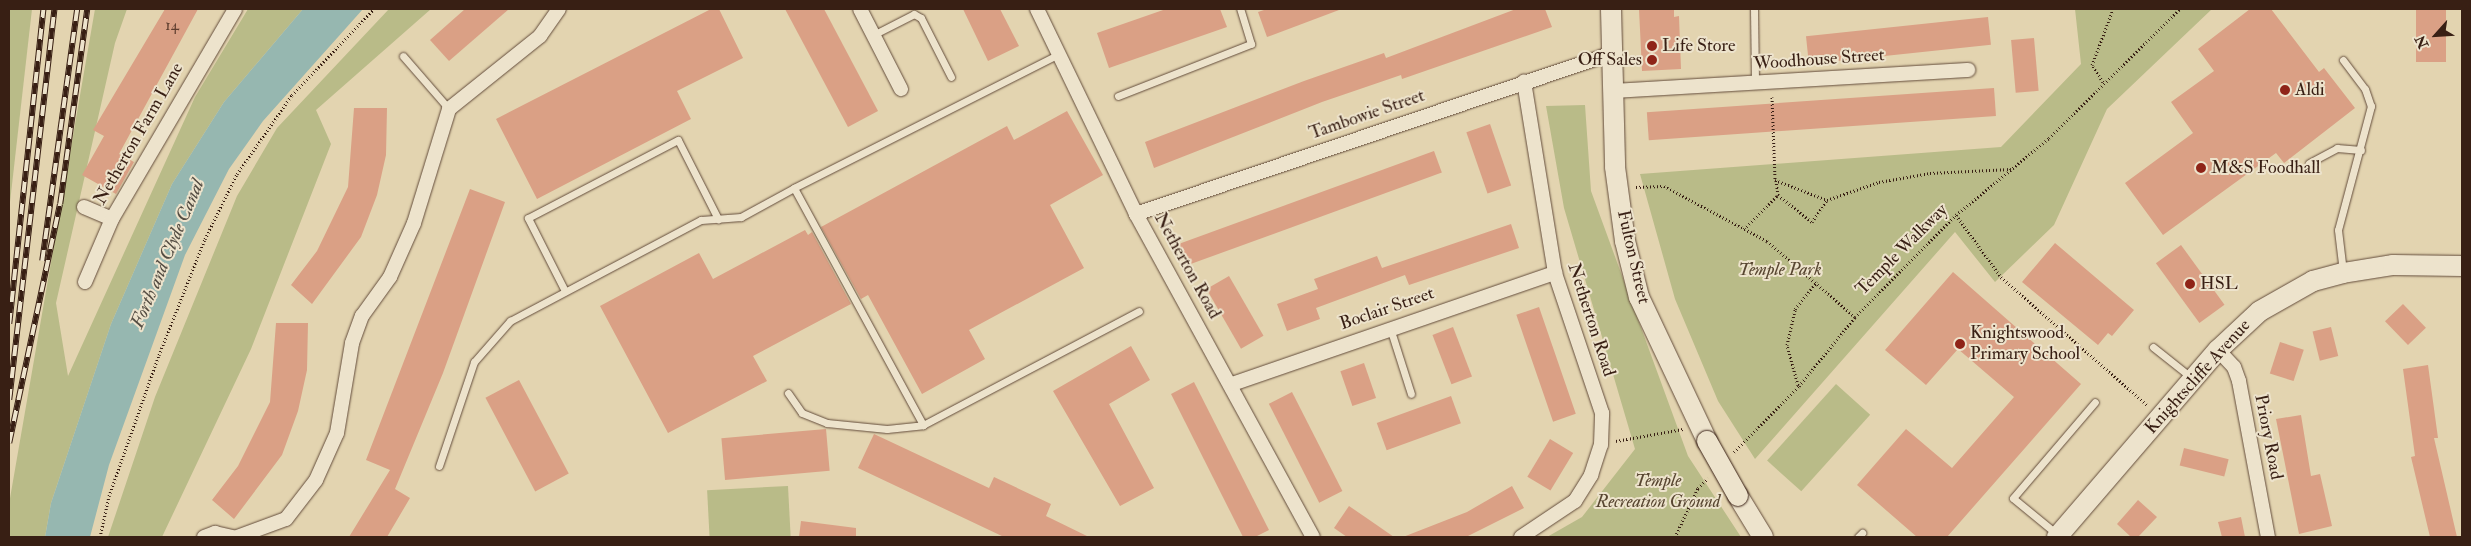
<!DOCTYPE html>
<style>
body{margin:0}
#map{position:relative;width:2471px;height:546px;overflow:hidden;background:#e3d4b0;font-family:"IM FELL Double Pica",serif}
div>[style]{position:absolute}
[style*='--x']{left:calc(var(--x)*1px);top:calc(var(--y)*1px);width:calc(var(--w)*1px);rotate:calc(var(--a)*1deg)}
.green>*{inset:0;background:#b9bb88;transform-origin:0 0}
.water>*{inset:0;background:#96b7b0}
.building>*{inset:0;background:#daa085;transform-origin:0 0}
.path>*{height:3px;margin-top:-1.5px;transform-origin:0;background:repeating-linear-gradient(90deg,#381f14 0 1px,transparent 0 3.5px)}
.roads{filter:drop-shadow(0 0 1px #634c3b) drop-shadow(0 0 1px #634c3b)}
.lane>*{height:7px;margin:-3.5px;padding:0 3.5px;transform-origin:3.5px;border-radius:3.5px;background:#ede3cc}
.street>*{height:14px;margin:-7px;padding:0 7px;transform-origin:7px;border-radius:7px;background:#ede3cc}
.secondary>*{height:20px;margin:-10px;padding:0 10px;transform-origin:10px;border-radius:10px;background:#ede3cc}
.rail>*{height:5.5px;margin-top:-2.75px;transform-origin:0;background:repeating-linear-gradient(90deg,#ede3cc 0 11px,#381f14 0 22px);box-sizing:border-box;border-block:1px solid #381f14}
.bridges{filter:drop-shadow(0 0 1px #381f14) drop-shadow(0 0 1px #381f14)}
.secondary-bridge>*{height:20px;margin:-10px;padding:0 10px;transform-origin:10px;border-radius:10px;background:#ede3cc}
.dots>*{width:14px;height:14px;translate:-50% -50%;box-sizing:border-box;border:2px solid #ede3cc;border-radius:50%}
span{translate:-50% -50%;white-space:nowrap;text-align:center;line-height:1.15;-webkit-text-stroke:4px #ede3cc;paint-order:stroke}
.number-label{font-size:15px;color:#603f30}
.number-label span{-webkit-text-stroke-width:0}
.poi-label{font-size:18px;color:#381f14}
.left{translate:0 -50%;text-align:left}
.right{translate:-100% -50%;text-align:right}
.street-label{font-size:18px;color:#381f14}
.park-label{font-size:18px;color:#584631;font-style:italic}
.water-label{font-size:19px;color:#544d43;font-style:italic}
.frame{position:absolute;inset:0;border:10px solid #381f14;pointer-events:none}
.north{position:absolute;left:2411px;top:10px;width:50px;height:50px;-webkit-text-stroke:4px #ede3cc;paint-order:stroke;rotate:244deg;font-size:14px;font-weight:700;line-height:20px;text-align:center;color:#381f14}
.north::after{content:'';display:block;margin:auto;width:18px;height:22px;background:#381f14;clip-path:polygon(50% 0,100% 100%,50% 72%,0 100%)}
</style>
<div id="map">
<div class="green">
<i style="clip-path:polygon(9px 9px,32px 9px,9px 211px)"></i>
<i style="clip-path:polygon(95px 9px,127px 9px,115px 43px,56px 303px,68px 376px,195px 97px,248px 9px,303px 9px,224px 102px,172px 184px,111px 324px,51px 503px,45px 537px,9px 537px,9px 504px)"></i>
<i style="clip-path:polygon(389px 9px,431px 9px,316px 110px,331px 144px,251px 349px,162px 537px,108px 537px,155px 397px,237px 196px,277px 128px)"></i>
<i style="clip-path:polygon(2075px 9px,2212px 9px,2107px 109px,2054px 225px,1995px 282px,1955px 232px,1755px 459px,1718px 401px,1675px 299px,1640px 174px,2001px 147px,2081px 64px)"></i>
<i style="clip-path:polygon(1585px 105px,1591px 191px,1688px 456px,1741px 537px,1547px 537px,1582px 517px,1635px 449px,1564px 208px,1546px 106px)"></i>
<i style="left:1836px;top:384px;width:46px;height:103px;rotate:42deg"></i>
<i style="left:788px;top:486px;width:51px;height:81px;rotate:87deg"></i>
</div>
<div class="water">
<i style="clip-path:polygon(303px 9px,363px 9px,263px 121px,229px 169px,185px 255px,109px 465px,90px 537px,45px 537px,51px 503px,111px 324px,172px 184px,224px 102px)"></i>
</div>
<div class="building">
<i style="clip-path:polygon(165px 9px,198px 9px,119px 154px,134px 162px,116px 194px,82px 175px,104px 136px,93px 130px)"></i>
<i style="clip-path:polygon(465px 9px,509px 9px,449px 61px,430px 40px)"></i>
<i style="clip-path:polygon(711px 9px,719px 9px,743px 58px,677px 91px,691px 119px,537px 199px,496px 119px)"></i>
<i style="clip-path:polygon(785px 9px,824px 9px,878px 111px,848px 127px)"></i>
<i style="clip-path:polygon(963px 9px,1000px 9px,1019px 46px,988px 61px)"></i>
<i style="clip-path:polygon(1166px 9px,1220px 9px,1227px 27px,1109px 68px,1097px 33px)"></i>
<i style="clip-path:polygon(1267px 9px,1339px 9px,1339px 10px,1267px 37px,1258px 12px)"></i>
<i style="clip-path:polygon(1516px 9px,1545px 9px,1552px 27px,1402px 79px,1401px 75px,1322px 102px,1154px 168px,1145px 142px,1304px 81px,1384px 53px,1386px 58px)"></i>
<i style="clip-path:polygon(1639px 9px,1674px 9px,1674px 17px,1679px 16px,1681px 69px,1642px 71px)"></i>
<i style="clip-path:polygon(2250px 9px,2271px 9px,2319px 72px,2324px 68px,2355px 108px,2284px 163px,2276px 153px,2163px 235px,2125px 183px,2193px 133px,2171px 102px,2214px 71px,2198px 49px)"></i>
<i style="left:2416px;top:9px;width:30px;height:53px"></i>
<i style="left:1988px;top:17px;width:28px;height:183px;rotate:84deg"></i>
<i style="left:2034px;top:38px;width:53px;height:23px;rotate:85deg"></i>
<i style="left:1994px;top:88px;width:28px;height:348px;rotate:86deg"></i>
<i style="clip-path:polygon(354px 108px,387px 108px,386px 155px,377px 195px,361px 237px,312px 304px,291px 285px,317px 251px,348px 187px)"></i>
<i style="clip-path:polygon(1067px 111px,1103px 175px,1050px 205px,1084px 268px,969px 330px,985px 359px,922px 394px,868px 295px,861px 299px,821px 227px,1007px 126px,1014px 140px)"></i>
<i style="left:1490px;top:124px;width:65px;height:25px;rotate:71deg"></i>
<i style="left:1434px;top:151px;width:23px;height:271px;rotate:70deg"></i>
<i style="clip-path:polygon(470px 189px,505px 202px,443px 373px,395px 489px,410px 498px,387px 537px,349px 537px,390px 470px,366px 460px)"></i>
<i style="clip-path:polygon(1511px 224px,1519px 248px,1409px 285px,1405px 275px,1316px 308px,1320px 319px,1287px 331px,1277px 304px,1318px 289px,1314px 279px,1377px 256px,1382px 268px)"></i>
<i style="clip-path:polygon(805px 230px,808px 235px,812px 232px,851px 304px,753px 356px,767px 381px,668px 433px,600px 306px,699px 253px,713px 279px)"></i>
<i style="clip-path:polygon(2055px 243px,2134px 310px,2112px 336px,2108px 333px,2098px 345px,2022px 282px)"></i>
<i style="left:2181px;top:245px;width:74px;height:31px;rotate:54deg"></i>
<i style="clip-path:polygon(1953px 272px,2081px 384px,1947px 537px,1917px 537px,1857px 485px,1906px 429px,1952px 468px,2014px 397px,1958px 349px,1926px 385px,1885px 350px)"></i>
<i style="left:1229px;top:276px;width:69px;height:26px;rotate:60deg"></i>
<i style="left:2403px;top:304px;width:33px;height:25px;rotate:46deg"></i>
<i style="left:1539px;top:307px;width:113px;height:24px;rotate:71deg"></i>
<i style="clip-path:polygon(276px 323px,308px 323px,307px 370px,298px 411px,282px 455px,234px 519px,212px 500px,238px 466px,270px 402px)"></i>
<i style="left:1453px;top:327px;width:53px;height:22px;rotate:69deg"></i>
<i style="left:2331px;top:327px;width:30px;height:19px;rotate:76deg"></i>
<i style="left:2280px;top:342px;width:25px;height:33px;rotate:18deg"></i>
<i style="clip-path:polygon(1131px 346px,1150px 380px,1109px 404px,1154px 488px,1120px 506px,1053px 391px)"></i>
<i style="left:1364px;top:363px;width:37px;height:25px;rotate:71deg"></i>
<i style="clip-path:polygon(2428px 365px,2438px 438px,2434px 438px,2457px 537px,2430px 537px,2411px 457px,2415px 456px,2403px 369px)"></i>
<i style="left:519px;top:380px;width:106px;height:38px;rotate:62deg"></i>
<i style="clip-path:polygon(1194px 382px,1269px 530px,1255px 537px,1243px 537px,1171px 394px)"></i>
<i style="left:1292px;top:392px;width:111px;height:26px;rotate:63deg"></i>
<i style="left:1451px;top:396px;width:29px;height:79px;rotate:70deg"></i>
<i style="clip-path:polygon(2301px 415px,2311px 476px,2320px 474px,2332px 526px,2299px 534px,2276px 419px)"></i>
<i style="left:826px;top:429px;width:42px;height:105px;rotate:85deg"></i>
<i style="clip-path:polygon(874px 434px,989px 488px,994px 477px,1051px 504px,1046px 516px,1089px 537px,1004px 537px,858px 468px)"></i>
<i style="left:1550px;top:439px;width:27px;height:44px;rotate:31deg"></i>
<i style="left:2184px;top:448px;width:46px;height:18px;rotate:14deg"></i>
<i style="clip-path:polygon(1512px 486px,1524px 508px,1466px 537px,1403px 537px,1467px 512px)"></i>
<i style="clip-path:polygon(2138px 500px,2157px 517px,2138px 537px,2131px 537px,2117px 524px)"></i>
<i style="clip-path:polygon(1349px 506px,1368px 519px,1394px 537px,1347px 537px,1334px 528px)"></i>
<i style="clip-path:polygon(2241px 517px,2245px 537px,2222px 537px,2218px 522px)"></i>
<i style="clip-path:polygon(801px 521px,856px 528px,856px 537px,799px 537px)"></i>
</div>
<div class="path">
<i style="--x:2103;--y:82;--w:20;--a:-123"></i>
<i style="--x:2092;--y:65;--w:60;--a:-69.4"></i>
<i style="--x:1772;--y:97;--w:83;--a:87.9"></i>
<i style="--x:1775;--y:180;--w:56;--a:21"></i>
<i style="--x:1827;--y:200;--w:55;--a:-19.1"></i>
<i style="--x:1879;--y:182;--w:52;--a:-10"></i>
<i style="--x:1930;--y:173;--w:81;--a:-2.8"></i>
<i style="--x:1636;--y:187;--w:28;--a:-2"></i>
<i style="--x:1664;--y:186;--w:117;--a:28.1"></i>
<i style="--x:1767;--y:241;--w:116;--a:40.8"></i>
<i style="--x:1778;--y:195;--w:43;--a:38.5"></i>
<i style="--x:1812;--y:222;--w:27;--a:-56"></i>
<i style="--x:1956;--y:215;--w:77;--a:54"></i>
<i style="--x:2001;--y:277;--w:194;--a:41.2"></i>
<i style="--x:1744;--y:229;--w:48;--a:-45"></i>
<i style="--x:1778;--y:195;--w:15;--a:-98"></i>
<i style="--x:1798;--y:385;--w:41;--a:-105.4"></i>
<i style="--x:1787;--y:345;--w:37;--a:-77"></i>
<i style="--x:1795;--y:309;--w:35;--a:-51"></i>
<i style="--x:1616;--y:441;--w:68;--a:-10.2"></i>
<i style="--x:1734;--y:452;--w:93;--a:-45.4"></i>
<i style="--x:1799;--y:386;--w:89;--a:-50.9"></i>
<i style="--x:1855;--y:317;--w:144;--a:-45.3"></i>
<i style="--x:1956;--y:215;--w:121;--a:-39.6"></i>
<i style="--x:2049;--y:138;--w:184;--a:-44.6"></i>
<i style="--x:100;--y:537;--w:42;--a:-77.6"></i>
<i style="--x:109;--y:496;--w:150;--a:-70.5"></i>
<i style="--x:159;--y:355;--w:125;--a:-68.4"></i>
<i style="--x:205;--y:239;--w:72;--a:-63.8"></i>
<i style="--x:237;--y:174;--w:96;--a:-55.2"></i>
<i style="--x:292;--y:95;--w:119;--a:-46.4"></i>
<i style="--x:1675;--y:537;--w:54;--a:-64.9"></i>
<i style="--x:1698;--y:488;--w:14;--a:-45"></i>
</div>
<div class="roads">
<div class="lane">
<i style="--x:1754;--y:9;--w:74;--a:89.2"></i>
<i style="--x:873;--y:35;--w:46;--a:-27.1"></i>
<i style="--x:914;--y:14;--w:8;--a:30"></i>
<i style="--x:921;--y:18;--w:66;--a:63"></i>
<i style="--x:1059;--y:54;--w:297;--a:153.2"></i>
<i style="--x:794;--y:188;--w:270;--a:61.4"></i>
<i style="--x:923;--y:425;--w:244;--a:-27.8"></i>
<i style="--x:403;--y:56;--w:70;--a:49"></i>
<i style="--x:2343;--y:60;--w:36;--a:53"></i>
<i style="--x:2365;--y:89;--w:18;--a:71"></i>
<i style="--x:2371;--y:106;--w:128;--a:104.9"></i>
<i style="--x:2338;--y:230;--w:42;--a:83.2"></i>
<i style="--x:1118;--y:96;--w:143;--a:-21.4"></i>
<i style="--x:1251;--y:44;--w:37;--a:-107"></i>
<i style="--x:2309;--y:163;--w:32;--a:-28"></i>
<i style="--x:2337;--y:148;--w:24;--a:5"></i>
<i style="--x:565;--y:291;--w:82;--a:-116.9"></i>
<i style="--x:528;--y:218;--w:169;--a:-27.5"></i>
<i style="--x:678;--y:140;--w:89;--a:63.1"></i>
<i style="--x:1390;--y:328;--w:69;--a:72.3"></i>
<i style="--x:2153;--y:347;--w:50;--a:38.5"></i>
<i style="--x:788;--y:393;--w:24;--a:55"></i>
<i style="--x:802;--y:413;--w:27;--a:22"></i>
<i style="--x:827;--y:423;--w:60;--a:5.7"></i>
<i style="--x:887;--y:429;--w:36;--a:-6"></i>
<i style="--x:439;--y:466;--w:110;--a:-71.4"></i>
<i style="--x:474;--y:362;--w:55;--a:-48.7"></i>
<i style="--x:510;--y:321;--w:216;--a:-27.9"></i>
<i style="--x:701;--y:220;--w:40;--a:-4.3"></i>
<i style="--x:741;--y:217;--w:60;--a:-28.7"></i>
<i style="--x:2058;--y:535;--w:58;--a:-140.6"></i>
<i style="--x:2013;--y:498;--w:126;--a:-49.5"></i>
<i style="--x:1858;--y:537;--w:6;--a:-45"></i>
</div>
<div class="street">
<i style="--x:860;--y:9;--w:90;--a:62.9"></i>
<i style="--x:1037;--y:9;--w:228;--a:64.2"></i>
<i style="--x:1136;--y:214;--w:368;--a:61.3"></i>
<i style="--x:1612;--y:91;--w:357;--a:-3.4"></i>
<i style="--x:84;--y:207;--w:30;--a:23"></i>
<i style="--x:1136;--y:214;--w:500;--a:-18.65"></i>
<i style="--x:85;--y:282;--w:69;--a:-66.8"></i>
<i style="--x:112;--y:219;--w:243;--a:-59.6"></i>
<i style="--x:2218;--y:350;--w:23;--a:47"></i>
<i style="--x:2234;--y:367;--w:15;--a:70"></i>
<i style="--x:2239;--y:381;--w:159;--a:79.5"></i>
<i style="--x:1232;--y:384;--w:342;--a:-19"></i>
<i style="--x:204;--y:537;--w:12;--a:-20"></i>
<i style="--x:215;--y:533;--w:18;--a:13"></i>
<i style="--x:237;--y:537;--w:52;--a:-20.2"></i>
<i style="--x:286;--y:519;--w:49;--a:-52.4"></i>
<i style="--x:316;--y:480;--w:51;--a:-65.9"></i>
<i style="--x:337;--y:433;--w:91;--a:-80.5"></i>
<i style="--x:352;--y:343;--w:29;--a:-70"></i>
<i style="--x:362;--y:316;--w:48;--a:-54.3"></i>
<i style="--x:390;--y:277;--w:59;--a:-66"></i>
<i style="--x:414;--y:223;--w:119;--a:-72.9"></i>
<i style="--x:449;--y:109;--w:117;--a:-38.7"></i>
<i style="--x:540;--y:36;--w:33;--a:-55"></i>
<i style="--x:1521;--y:537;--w:65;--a:-33.7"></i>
<i style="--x:1575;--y:501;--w:31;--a:-58"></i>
<i style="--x:1591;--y:475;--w:32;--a:-72"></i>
<i style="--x:1601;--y:445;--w:32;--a:-88"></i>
<i style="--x:1602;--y:413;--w:148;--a:-108.6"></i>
<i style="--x:1555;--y:273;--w:194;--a:-99.2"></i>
</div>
<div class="secondary">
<i style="--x:1611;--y:9;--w:158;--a:88.5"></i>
<i style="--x:1615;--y:167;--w:75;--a:82.3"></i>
<i style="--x:1625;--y:241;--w:58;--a:76"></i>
<i style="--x:1639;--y:297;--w:159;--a:64.7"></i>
<i style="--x:1738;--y:496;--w:48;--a:58.6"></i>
<i style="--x:2057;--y:537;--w:247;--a:-49.3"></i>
<i style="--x:2218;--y:350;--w:57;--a:-42.9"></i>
<i style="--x:2260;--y:311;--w:61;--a:-29.5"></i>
<i style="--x:2313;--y:281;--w:31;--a:-15"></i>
<i style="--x:2343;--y:273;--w:51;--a:-9.1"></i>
<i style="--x:2393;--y:265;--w:69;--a:0.8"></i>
</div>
</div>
<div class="rail">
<i style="--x:42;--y:261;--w:254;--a:-82.1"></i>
<i style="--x:9;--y:324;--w:317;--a:-83.8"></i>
<i style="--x:9;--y:400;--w:394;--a:-83.4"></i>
<i style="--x:9;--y:443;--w:244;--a:-78"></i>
<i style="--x:60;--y:204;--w:197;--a:-82.1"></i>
</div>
<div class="bridges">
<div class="secondary-bridge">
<i style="--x:1707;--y:441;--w:63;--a:60.6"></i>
</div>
</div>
<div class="dots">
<i style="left:1652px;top:46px;background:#8f2418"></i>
<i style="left:1652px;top:60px;background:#8f2418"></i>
<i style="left:2285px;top:90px;background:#8f2418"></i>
<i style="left:2201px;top:168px;background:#8f2418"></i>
<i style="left:2190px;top:284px;background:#8f2418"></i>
<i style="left:1960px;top:344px;background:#8f2418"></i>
</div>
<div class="number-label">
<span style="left:172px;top:26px">14</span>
</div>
<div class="poi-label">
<span class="left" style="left:1662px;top:46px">Life Store</span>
<span class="right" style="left:1642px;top:60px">Off Sales</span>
<span class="left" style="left:2295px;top:90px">Aldi</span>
<span class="left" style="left:2211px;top:168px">M&amp;S Foodhall</span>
<span class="left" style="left:2200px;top:284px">HSL</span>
<span class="left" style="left:1970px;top:344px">Knightswood<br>Primary School</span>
</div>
<div class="street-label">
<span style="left:1819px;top:60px;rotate:-4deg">Woodhouse Street</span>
<span style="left:1367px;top:115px;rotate:-19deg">Tambowie Street</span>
<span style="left:139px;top:134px;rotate:-60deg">Netherton Farm Lane</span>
<span style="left:1902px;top:250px;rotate:-45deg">Temple Walkway</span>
<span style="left:1633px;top:257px;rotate:77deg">Fulton Street</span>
<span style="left:1187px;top:266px;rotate:61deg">Netherton Road</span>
<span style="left:1387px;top:309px;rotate:-19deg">Boclair Street</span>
<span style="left:1591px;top:320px;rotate:72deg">Netherton Road</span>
<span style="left:2198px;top:377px;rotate:-48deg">Knightscliffe Avenue</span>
<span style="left:2268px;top:437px;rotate:79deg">Priory Road</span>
</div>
<div class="park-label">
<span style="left:1780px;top:270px">Temple Park</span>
<span style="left:1658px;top:492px">Temple<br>Recreation Ground</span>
</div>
<div class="water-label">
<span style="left:168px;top:254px;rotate:-67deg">Forth and Clyde Canal</span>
</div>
<div class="frame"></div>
<div class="north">N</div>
</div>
